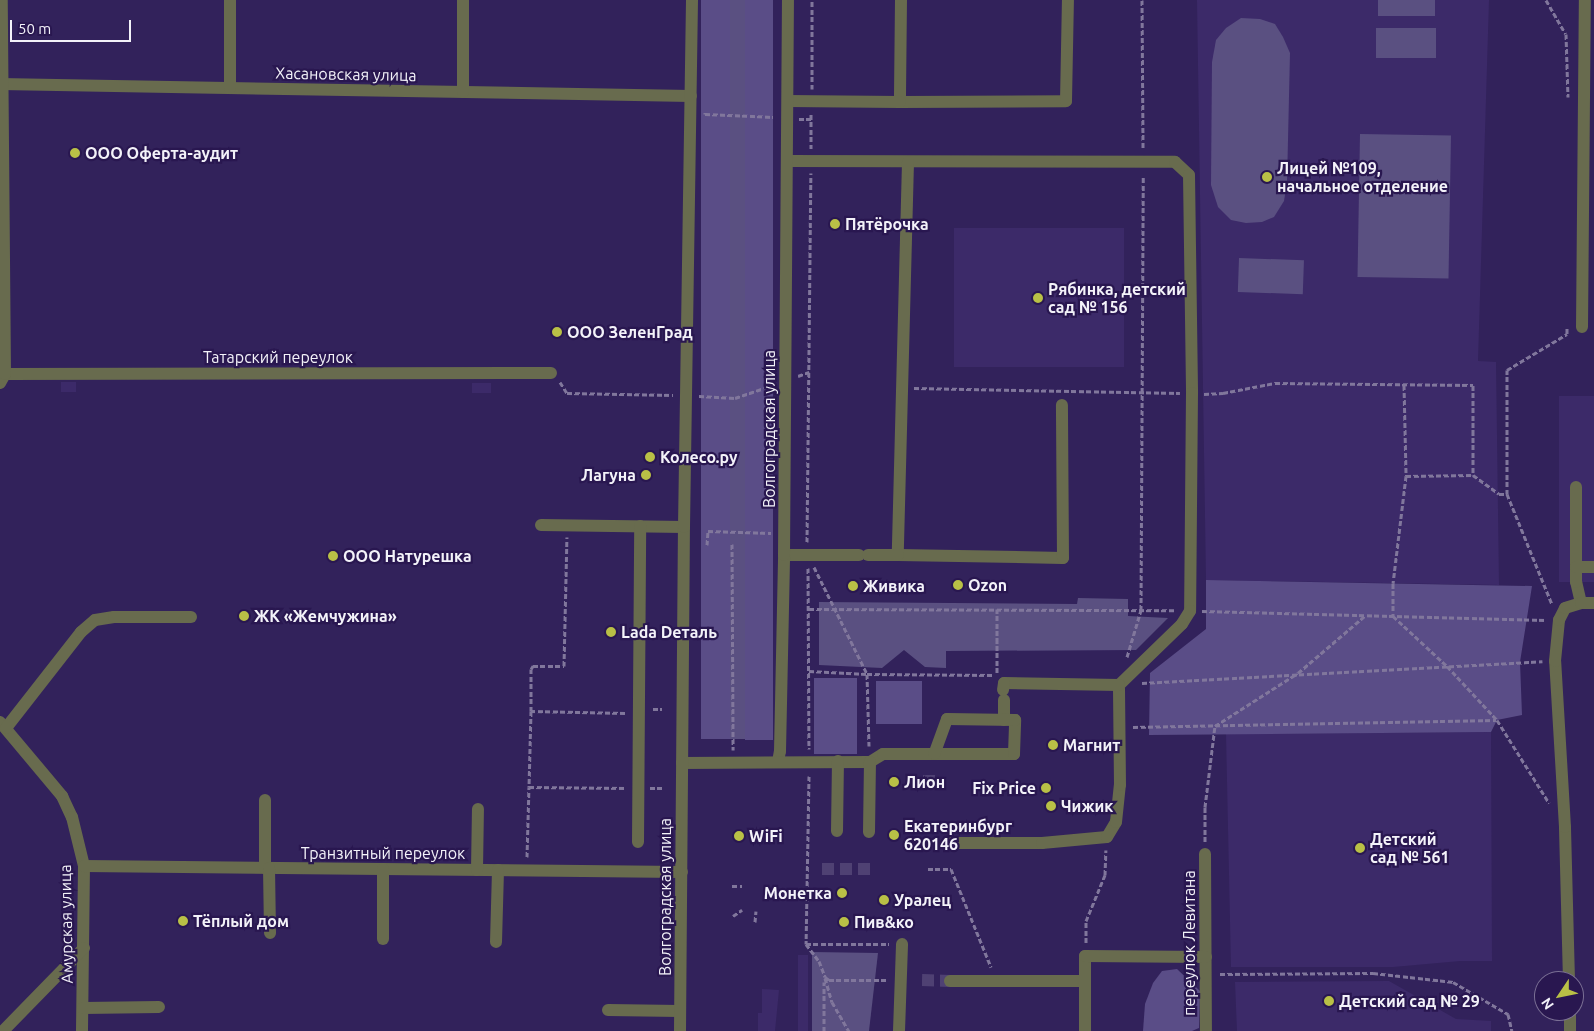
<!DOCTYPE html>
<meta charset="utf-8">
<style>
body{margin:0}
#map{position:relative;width:1594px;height:1031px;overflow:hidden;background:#32225b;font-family:Ubuntu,sans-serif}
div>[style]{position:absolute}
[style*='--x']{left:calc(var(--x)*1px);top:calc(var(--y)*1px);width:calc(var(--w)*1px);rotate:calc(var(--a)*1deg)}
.built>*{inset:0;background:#3c2a69;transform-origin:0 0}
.green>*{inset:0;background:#5a5081;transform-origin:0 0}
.forest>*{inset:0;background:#5a4d87;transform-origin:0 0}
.minor-tunnel>*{height:12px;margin-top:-6px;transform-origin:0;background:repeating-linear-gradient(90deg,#4f4173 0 12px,transparent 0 18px)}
.path>*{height:3px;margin-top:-1.5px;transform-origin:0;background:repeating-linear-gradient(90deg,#81779c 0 5px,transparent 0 7.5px)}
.minor>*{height:12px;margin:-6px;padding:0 6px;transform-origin:6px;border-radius:6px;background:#686b4e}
.dots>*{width:14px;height:14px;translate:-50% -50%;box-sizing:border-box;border:2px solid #291750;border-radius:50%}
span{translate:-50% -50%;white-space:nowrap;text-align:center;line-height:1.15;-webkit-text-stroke:4.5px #291750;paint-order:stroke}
.street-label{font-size:16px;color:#f3f2f9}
.poi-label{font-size:16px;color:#f3f2f9;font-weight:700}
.left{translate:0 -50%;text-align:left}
.right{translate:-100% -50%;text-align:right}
.north{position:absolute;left:1534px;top:971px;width:50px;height:50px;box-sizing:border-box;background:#291750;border:1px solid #7a6f94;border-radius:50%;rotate:236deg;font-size:14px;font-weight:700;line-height:20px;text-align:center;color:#f3f2f9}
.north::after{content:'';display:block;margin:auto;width:18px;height:22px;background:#b9c046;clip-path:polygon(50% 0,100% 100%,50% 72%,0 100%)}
.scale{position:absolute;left:10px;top:20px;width:121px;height:22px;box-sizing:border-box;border:2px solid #f3f2f9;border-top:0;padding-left:6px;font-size:15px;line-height:18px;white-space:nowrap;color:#f3f2f9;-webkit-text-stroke:4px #291750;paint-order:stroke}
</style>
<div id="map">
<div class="built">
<i style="clip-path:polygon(1197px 0,1489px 0,1478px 361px,1496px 362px,1499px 585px,1206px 580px)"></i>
<i style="left:954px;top:228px;width:170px;height:139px"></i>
<i style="left:61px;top:382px;width:15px;height:10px"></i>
<i style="left:472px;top:383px;width:19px;height:10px"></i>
<i style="left:1559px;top:396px;width:35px;height:186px"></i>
<i style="clip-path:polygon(1491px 732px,1492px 961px,1460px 961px,1393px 967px,1231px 967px,1226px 734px)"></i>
<i style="left:798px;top:955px;width:10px;height:76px"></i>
<i style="clip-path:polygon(1389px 981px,1456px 1019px,1491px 1021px,1491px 1031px,1237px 1031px,1235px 982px)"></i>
<i style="clip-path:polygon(762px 989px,779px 990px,775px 1031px,758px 1031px,758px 1013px,762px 1013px)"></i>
</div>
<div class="green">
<i style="left:701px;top:0;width:72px;height:739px"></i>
<i style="left:1378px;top:0;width:57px;height:16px"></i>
<i style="clip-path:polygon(1241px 18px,1260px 19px,1275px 24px,1283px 37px,1290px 53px,1287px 183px,1284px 201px,1274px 217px,1262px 222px,1246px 223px,1231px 220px,1218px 207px,1211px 185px,1212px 62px,1216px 40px,1226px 28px)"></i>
<i style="left:1376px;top:28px;width:60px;height:30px"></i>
<i style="left:1360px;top:134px;width:91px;height:143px;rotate:1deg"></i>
<i style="left:1239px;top:258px;width:65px;height:34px;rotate:2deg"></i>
<i style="clip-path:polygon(1078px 598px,1128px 599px,1128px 616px,1168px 618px,1136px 650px,946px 651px,946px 668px,925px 667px,904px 650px,882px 668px,819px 665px,819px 602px,1077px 604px)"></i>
<i style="clip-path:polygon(812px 952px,878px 953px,869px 1031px,812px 1031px)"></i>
</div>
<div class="forest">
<i style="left:701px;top:0;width:29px;height:739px"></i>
<i style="left:745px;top:0;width:28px;height:740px"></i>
<i style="clip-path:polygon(1206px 580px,1532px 586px,1520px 662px,1522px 715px,1497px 720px,1491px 732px,1149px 735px,1150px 673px,1206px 629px)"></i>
<i style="left:814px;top:678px;width:43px;height:76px"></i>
<i style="left:876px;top:681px;width:46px;height:43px"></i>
<i style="clip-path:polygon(1177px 969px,1200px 991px,1199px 1028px,1192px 1031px,1143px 1031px,1145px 1004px,1153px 983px,1162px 971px)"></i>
</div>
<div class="minor-tunnel">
<i style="--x:929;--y:775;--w:16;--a:90"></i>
<i style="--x:822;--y:869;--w:52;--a:0"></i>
<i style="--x:922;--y:980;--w:28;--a:2"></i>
</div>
<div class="path">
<i style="--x:1142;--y:0;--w:149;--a:89.6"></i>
<i style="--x:1546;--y:0;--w:39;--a:60"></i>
<i style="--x:1566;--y:34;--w:63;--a:88.2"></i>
<i style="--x:812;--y:89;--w:89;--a:-90"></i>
<i style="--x:705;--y:112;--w:2;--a:90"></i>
<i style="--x:705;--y:114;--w:68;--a:2.5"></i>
<i style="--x:799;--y:119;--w:12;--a:0"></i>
<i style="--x:811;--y:149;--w:36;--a:-90"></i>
<i style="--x:798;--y:376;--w:12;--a:-20"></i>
<i style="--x:560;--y:382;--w:13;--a:58"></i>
<i style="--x:567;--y:393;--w:106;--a:1.1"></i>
<i style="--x:1404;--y:385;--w:91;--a:88.7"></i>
<i style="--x:1406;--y:476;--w:108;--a:96.9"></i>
<i style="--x:1393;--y:583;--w:33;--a:90"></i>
<i style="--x:1393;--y:616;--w:74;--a:42.8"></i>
<i style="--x:1447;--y:666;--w:74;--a:47.2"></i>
<i style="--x:1497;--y:720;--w:98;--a:57.9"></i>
<i style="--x:914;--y:388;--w:266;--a:1.1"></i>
<i style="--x:1204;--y:394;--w:19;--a:-3"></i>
<i style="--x:1223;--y:393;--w:53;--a:-10.9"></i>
<i style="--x:1275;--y:383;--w:198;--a:0.6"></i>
<i style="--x:1473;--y:385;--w:90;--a:90"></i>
<i style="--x:1473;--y:475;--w:32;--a:36"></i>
<i style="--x:1499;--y:494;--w:8;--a:0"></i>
<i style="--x:1507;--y:494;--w:119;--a:67.8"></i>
<i style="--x:699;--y:396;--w:36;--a:3"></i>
<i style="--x:735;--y:398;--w:40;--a:-18.9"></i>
<i style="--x:1406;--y:476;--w:67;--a:-0.9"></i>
<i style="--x:1507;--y:494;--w:124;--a:-90"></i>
<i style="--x:1507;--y:370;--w:70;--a:-31"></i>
<i style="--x:1567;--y:334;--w:6;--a:-90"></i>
<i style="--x:807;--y:542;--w:369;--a:-89.4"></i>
<i style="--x:732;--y:544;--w:206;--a:89.7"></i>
<i style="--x:707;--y:545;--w:14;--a:-86"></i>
<i style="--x:708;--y:531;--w:63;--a:1.8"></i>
<i style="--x:814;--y:567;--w:119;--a:63.6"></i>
<i style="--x:867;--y:674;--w:72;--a:88.4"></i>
<i style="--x:808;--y:568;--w:181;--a:89.7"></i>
<i style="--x:809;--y:609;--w:367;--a:0.2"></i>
<i style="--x:1202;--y:611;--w:344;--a:1.5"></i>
<i style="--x:1127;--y:657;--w:49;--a:-73.4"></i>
<i style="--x:1141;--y:610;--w:434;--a:-89.7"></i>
<i style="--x:809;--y:671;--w:58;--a:3"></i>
<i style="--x:867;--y:674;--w:126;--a:0.5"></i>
<i style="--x:997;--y:673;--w:64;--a:-90"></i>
<i style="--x:1142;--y:683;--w:401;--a:-3.1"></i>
<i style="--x:653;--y:709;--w:9;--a:0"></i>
<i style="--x:531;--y:711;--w:42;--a:-90"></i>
<i style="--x:531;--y:669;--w:4;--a:-56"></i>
<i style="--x:533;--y:666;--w:31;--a:0"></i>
<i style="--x:564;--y:666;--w:129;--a:-88.7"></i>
<i style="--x:625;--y:713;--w:94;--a:-178.8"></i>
<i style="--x:531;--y:711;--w:76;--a:91.5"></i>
<i style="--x:529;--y:787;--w:97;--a:0.6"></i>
<i style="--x:1133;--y:727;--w:363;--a:-1.1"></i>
<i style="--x:809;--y:776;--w:168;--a:91"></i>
<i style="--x:806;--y:944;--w:83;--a:0"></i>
<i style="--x:650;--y:788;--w:12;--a:0"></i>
<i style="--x:1205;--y:842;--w:35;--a:-90"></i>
<i style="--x:1205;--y:807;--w:82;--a:-83"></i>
<i style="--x:1215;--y:726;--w:98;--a:-32.6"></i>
<i style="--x:1298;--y:673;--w:89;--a:-40.5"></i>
<i style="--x:527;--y:857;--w:70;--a:-88.4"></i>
<i style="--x:928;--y:869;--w:23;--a:0"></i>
<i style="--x:951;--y:869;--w:106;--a:67.8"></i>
<i style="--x:732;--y:886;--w:10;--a:0"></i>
<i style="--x:733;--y:916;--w:11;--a:-34"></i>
<i style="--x:755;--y:922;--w:11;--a:-85"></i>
<i style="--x:1086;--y:943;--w:22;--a:-90"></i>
<i style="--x:1086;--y:921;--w:50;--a:-67.6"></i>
<i style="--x:1105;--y:875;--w:25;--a:-88"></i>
<i style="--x:806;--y:944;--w:21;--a:53"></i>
<i style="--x:819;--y:961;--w:17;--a:69"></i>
<i style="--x:825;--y:977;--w:5;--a:37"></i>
<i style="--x:829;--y:980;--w:59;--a:0"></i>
<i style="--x:1220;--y:974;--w:153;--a:-0.4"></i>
<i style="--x:1373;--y:973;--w:81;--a:6.4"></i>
<i style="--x:1453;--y:982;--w:64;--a:30.2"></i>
<i style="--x:1508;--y:1014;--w:17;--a:77"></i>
<i style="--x:825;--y:978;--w:25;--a:74"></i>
<i style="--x:832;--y:1002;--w:34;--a:60"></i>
<i style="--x:824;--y:1031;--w:49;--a:-90"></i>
</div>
<div class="minor">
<i style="--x:901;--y:0;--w:102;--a:90.6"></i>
<i style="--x:900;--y:102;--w:166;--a:-0.3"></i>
<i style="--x:1066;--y:101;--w:101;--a:-88.9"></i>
<i style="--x:0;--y:84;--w:691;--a:0.99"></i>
<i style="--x:230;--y:88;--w:88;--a:-90"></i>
<i style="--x:463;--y:92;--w:92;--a:-90"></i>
<i style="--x:788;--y:101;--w:112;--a:0.5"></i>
<i style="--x:787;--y:161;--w:388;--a:0.1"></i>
<i style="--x:1175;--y:162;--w:19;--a:43"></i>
<i style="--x:1189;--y:175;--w:218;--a:89.2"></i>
<i style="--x:1192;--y:393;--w:218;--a:90.5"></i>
<i style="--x:1190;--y:611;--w:15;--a:122"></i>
<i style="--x:1182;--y:624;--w:88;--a:135.9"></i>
<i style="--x:908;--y:162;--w:393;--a:91.5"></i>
<i style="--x:898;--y:555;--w:165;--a:1"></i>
<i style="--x:1063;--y:558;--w:153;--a:-90.4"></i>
<i style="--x:1582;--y:327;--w:327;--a:-89.5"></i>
<i style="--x:5;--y:374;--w:546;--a:-0.1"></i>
<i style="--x:0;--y:383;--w:10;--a:-61"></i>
<i style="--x:5;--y:374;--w:374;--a:-90.5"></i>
<i style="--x:541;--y:525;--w:143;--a:0.8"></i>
<i style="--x:784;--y:555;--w:75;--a:0"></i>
<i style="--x:868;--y:555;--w:30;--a:0"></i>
<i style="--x:1576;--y:567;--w:80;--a:-90"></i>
<i style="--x:1581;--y:603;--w:22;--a:-103"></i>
<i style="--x:1576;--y:582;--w:15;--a:-90"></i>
<i style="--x:1576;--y:567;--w:18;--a:0"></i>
<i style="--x:1004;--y:700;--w:20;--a:90"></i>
<i style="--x:0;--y:722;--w:97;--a:50"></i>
<i style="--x:62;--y:796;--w:23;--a:65"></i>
<i style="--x:72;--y:817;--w:50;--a:76.2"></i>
<i style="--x:84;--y:866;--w:165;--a:90.7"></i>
<i style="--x:6;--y:728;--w:122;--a:-52"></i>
<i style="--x:81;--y:632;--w:18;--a:-41"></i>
<i style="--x:95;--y:620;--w:19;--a:-9"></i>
<i style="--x:114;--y:617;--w:77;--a:0"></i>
<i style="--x:778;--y:762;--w:11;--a:-80"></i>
<i style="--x:780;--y:751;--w:196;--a:-88.8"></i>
<i style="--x:784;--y:555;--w:555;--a:-89.59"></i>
<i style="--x:682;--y:763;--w:188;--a:-0.3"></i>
<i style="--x:870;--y:762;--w:15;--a:-32"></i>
<i style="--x:883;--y:754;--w:131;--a:0"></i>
<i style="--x:1014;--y:754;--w:34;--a:-88"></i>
<i style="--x:1015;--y:720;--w:68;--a:-179.2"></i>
<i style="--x:947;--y:719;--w:37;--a:110"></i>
<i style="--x:837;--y:831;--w:70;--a:-89.2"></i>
<i style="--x:869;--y:832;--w:70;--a:-89.2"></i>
<i style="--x:638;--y:842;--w:316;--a:-89.6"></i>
<i style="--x:951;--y:843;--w:91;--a:0"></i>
<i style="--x:1042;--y:843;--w:65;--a:-5.3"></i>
<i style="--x:1107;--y:837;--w:17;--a:-59"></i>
<i style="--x:1116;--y:822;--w:37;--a:-84"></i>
<i style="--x:1120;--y:785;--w:100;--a:-90.6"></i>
<i style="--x:1119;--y:685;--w:115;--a:-179"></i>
<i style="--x:1004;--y:683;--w:7;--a:98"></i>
<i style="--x:1205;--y:854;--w:177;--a:89.7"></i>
<i style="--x:84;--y:866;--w:598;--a:0.57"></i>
<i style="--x:265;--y:868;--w:68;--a:-90"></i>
<i style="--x:269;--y:868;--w:65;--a:89.1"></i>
<i style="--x:477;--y:870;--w:61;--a:-89.1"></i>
<i style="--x:383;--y:939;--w:70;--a:-90"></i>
<i style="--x:496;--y:942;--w:72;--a:-88.4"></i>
<i style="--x:950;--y:981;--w:135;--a:0"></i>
<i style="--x:1569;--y:981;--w:154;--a:-91.5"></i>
<i style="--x:1565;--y:827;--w:166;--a:-93.4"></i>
<i style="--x:1555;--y:661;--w:41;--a:-84.4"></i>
<i style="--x:1559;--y:620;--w:13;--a:-63"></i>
<i style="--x:1565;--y:608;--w:17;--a:-17"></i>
<i style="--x:1581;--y:603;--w:13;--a:0"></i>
<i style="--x:83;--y:1008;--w:76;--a:-0.8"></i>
<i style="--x:608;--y:1010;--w:72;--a:0.8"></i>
<i style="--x:1570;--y:1011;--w:20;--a:90"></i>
<i style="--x:3;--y:1031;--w:116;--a:-45.7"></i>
<i style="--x:680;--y:1031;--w:504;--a:-89.55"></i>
<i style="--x:684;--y:527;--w:527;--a:-89.13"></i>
<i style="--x:899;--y:1031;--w:87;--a:-88"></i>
<i style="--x:1085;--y:1031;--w:75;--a:-90"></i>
<i style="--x:1085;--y:956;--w:121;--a:0.5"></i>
</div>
<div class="dots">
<i style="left:75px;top:153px;background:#b9c046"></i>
<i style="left:1267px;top:177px;background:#b9c046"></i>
<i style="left:835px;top:224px;background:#b9c046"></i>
<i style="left:1038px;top:298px;background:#b9c046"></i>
<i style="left:557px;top:332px;background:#b9c046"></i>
<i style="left:650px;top:457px;background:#b9c046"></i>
<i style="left:646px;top:475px;background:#b9c046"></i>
<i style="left:333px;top:556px;background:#b9c046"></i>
<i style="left:958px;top:585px;background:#b9c046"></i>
<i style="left:853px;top:586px;background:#b9c046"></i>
<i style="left:244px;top:616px;background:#b9c046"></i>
<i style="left:611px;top:632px;background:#b9c046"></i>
<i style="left:1053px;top:745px;background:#b9c046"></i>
<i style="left:894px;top:782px;background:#b9c046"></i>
<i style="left:1046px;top:788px;background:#b9c046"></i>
<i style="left:1051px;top:806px;background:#b9c046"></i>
<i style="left:894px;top:835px;background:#b9c046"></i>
<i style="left:739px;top:836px;background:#b9c046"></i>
<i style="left:1360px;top:848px;background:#b9c046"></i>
<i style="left:842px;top:893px;background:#b9c046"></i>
<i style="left:884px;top:900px;background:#b9c046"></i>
<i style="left:183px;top:921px;background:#b9c046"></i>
<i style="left:844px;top:922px;background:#b9c046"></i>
<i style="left:1329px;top:1001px;background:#b9c046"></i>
</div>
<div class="street-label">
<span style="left:346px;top:74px;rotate:1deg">Хасановская улица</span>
<span style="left:278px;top:357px">Татарский переулок</span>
<span style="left:769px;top:429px;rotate:-90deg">Волгоградская улица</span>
<span style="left:383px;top:853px">Транзитный переулок</span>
<span style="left:665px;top:897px;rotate:-90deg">Волгоградская улица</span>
<span style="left:66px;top:924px;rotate:-91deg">Амурская улица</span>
<span style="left:1189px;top:943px;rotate:-90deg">переулок Левитана</span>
</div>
<div class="poi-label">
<span class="left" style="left:85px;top:153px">ООО Оферта-аудит</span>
<span class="left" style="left:1277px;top:177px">Лицей №109,<br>начальное отделение</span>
<span class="left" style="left:845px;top:224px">Пятёрочка</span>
<span class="left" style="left:1048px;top:298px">Рябинка, детский<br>сад № 156</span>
<span class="left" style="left:567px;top:332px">ООО ЗеленГрад</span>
<span class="left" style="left:660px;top:457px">Колесо.ру</span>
<span class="right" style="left:636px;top:475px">Лагуна</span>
<span class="left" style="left:343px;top:556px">ООО Натурешка</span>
<span class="left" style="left:968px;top:585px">Ozon</span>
<span class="left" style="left:863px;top:586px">Живика</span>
<span class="left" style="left:254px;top:616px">ЖК «Жемчужина»</span>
<span class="left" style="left:621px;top:632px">Lada Dеталь</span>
<span class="left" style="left:1063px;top:745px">Магнит</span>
<span class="left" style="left:904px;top:782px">Лион</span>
<span class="right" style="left:1036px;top:788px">Fix Price</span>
<span class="left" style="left:1061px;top:806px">Чижик</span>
<span class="left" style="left:904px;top:835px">Екатеринбург<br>620146</span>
<span class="left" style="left:749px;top:836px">WiFi</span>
<span class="left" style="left:1370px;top:848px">Детский<br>сад № 561</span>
<span class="right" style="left:832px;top:893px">Монетка</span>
<span class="left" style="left:894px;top:900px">Уралец</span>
<span class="left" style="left:193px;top:921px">Тёплый дом</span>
<span class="left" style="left:854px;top:922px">Пив&amp;ко</span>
<span class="left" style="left:1339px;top:1001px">Детский сад № 29</span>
</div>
<div class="north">N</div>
<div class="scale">50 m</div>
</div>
